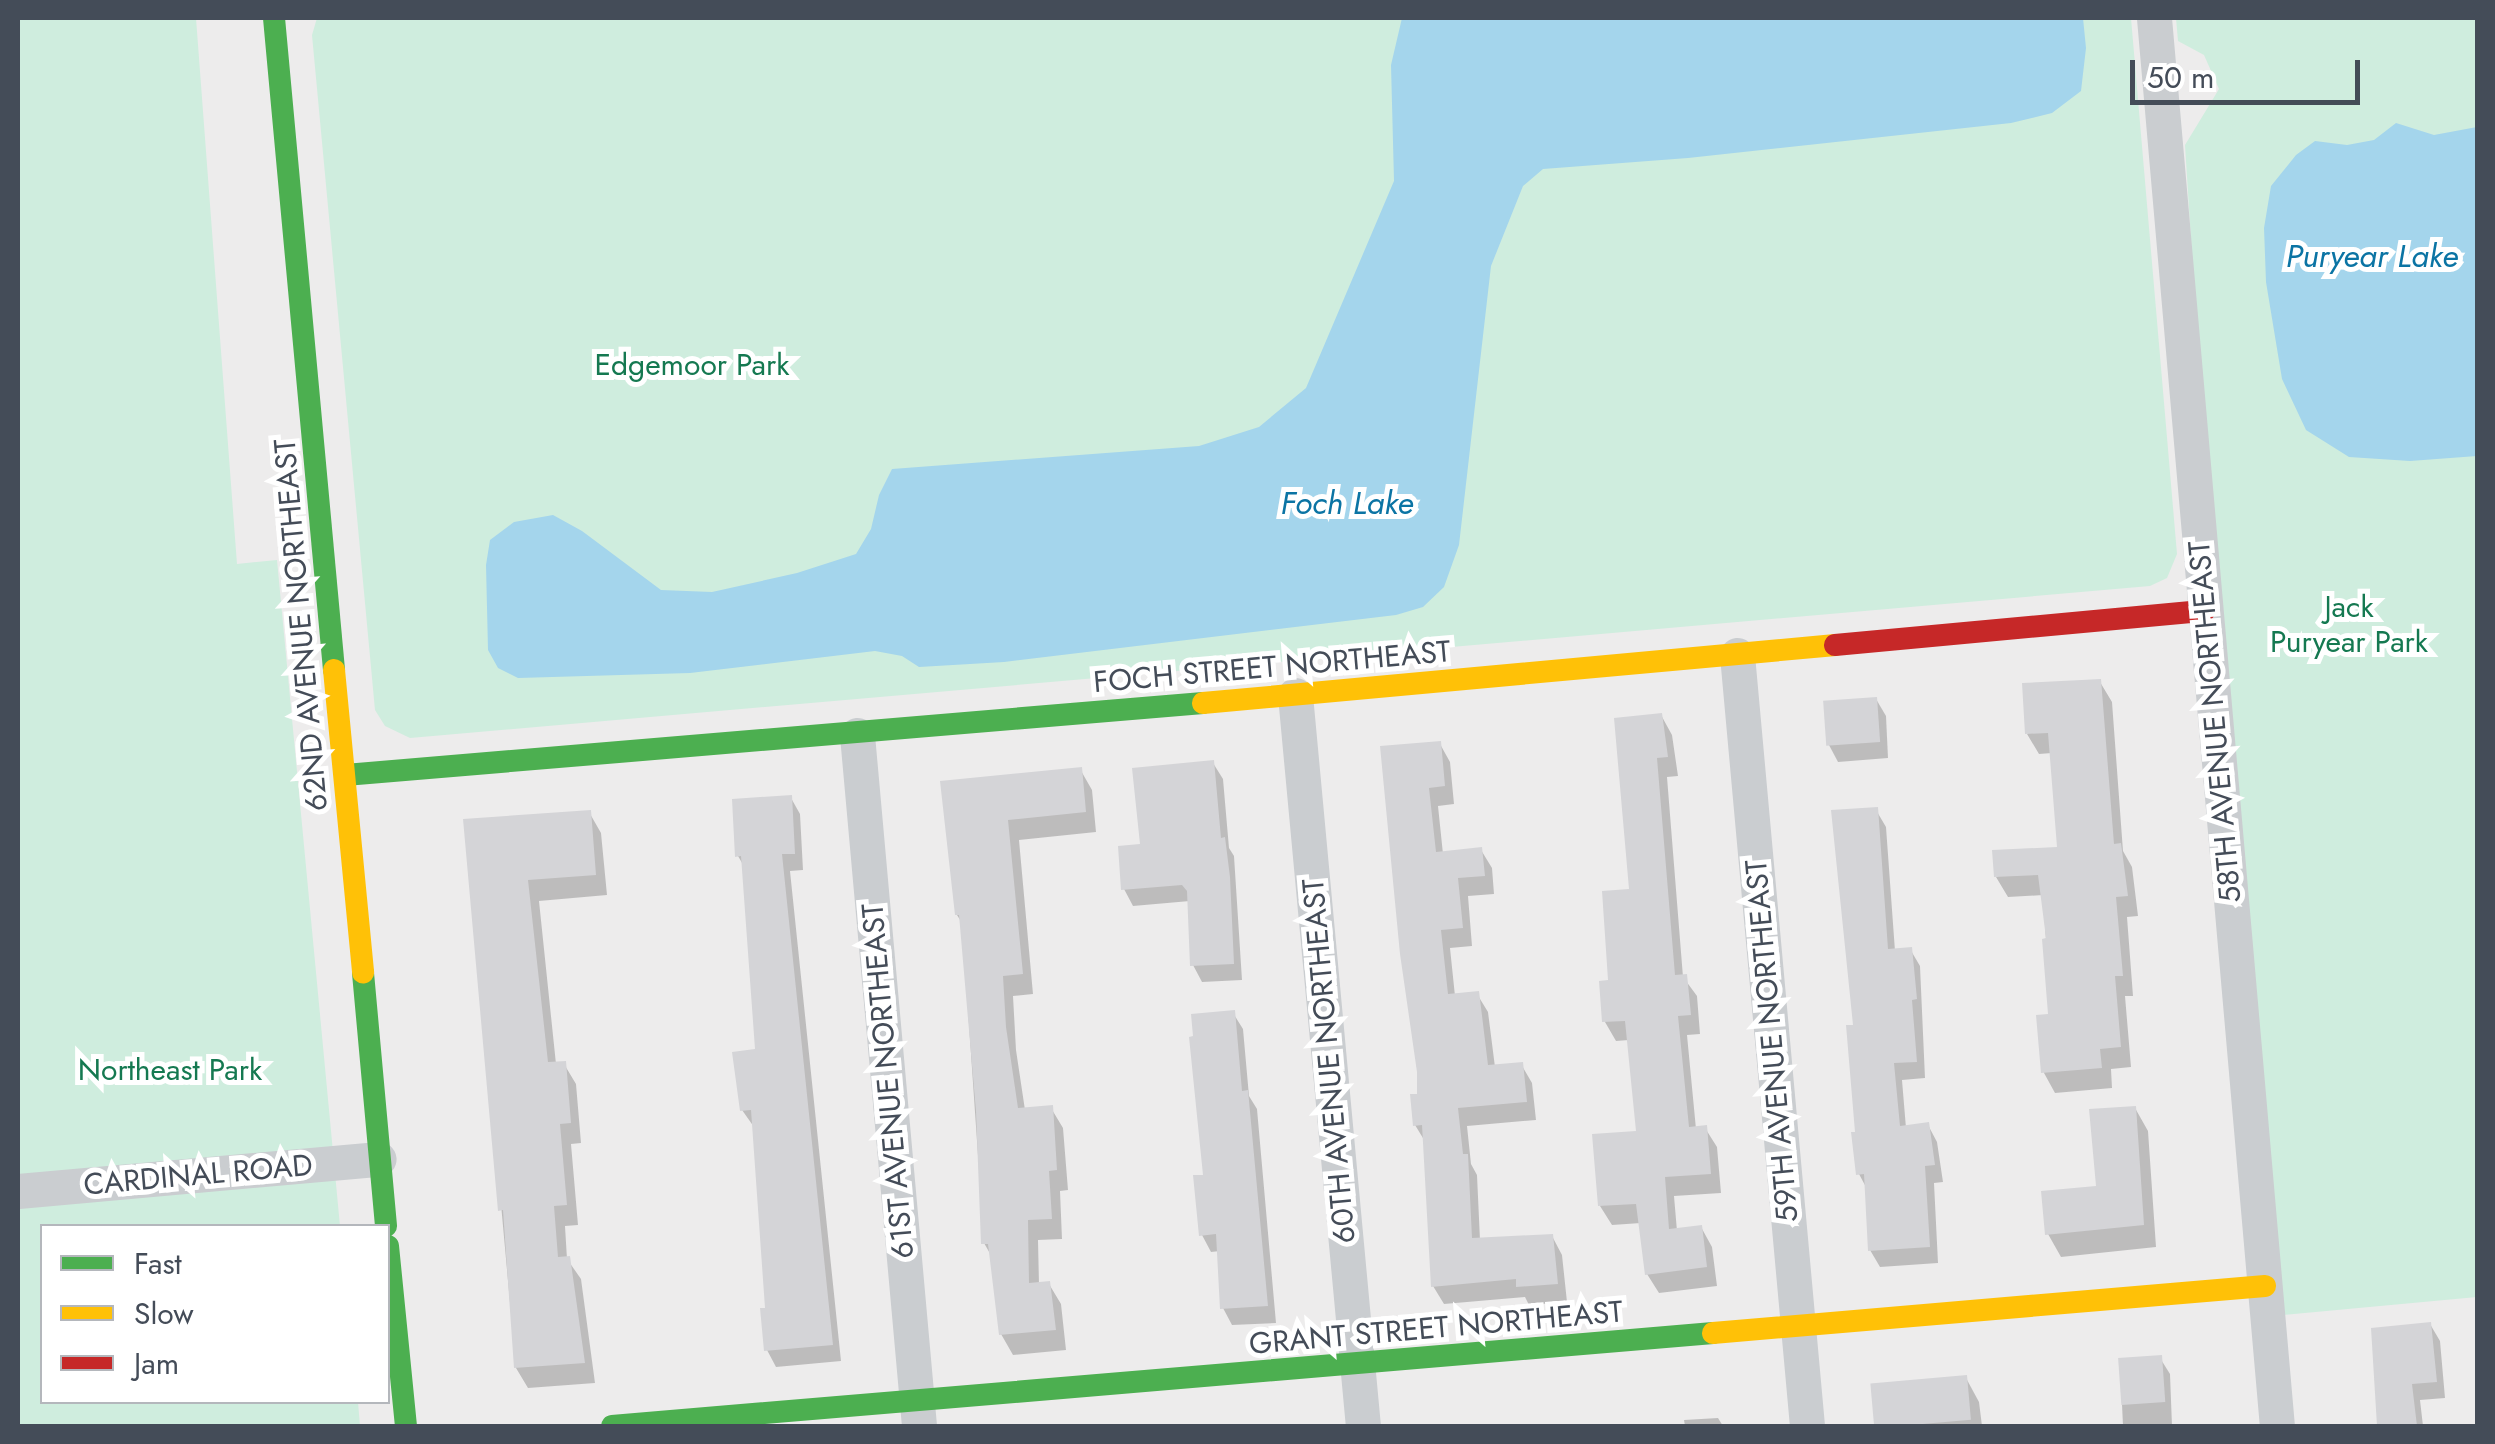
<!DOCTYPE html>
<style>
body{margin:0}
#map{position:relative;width:2495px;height:1444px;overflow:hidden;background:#edecec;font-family:Jost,sans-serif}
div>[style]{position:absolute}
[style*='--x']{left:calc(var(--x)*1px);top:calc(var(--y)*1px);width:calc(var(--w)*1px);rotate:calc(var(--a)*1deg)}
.green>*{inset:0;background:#cfedde}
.water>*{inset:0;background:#a4d5ec}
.shadow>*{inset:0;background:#0003}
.building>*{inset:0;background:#d4d4d7;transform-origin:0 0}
.street>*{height:35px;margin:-17.5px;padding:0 17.5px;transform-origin:17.5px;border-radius:17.5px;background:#cacdd0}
.fast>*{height:22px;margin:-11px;padding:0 11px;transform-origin:11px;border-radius:11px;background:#4caf50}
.slow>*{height:22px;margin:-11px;padding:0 11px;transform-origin:11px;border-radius:11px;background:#ffc107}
.jam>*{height:22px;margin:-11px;padding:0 11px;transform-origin:11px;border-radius:11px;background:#c62828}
span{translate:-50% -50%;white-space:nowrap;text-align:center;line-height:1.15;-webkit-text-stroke:10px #fff;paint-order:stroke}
.park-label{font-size:30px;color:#157951}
.street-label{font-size:30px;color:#444c58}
.water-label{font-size:32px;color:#0b74a4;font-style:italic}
.frame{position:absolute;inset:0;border:20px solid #444c58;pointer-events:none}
.legend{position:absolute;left:40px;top:1224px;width:350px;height:180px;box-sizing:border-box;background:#fff;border:2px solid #b4b7bc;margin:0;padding:12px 18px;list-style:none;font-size:30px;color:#444c58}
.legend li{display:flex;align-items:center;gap:20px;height:50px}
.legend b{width:50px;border:2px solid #b4b7bc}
.scale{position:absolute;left:2130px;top:60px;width:230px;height:45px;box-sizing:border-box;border:5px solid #444c58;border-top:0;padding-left:12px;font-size:30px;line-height:35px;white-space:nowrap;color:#444c58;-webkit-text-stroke:8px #fff;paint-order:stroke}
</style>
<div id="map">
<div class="green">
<i style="clip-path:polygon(18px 18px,196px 18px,237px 564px,277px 560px,340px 1226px,42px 1226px,42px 1402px,358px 1402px,360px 1426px,18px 1426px)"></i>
<i style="clip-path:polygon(317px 18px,2131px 18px,2177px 554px,2167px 578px,2150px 586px,410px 738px,385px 726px,375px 710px,312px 35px)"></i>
<i style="clip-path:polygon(2176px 18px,2477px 18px,2477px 1297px,2282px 1315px,2207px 491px,2185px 145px,2219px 89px,2204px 55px,2178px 41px)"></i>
</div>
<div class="water">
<i style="clip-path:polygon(1402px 18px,2083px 18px,2086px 48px,2081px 91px,2052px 113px,2011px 123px,1688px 158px,1543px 169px,1523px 186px,1491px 266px,1459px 545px,1444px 587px,1423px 607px,1396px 615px,1004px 662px,919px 667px,902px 656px,875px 651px,690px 673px,518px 678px,498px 668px,488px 650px,486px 565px,490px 540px,514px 522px,553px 515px,582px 531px,661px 590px,712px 592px,797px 573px,856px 554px,871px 529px,879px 495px,892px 469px,1199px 446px,1259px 427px,1306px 388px,1394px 181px,1391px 65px)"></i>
<i style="clip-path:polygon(2396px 123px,2434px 135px,2477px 127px,2477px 456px,2410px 461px,2349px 457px,2306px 430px,2282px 379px,2266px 282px,2264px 228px,2271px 186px,2296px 155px,2315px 141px,2347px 145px,2374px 140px)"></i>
</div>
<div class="shadow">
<i style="clip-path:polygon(2100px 682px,2112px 702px,2123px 851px,2132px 867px,2138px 916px,2127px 917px,2133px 996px,2125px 996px,2131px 1067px,2111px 1069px,2112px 1088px,2055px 1093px,2044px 1073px,2051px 1016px,2043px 895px,2008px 897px,1996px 877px,2060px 849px,2052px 753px,2039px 754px,2027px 734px)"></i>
<i style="clip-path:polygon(1876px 699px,1886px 716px,1888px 758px,1838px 762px,1829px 745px)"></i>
<i style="clip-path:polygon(1661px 715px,1672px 735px,1678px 776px,1667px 777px,1683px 977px,1697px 996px,1700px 1034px,1687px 1035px,1696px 1129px,1705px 1128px,1717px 1147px,1721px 1193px,1674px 1196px,1677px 1231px,1701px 1227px,1712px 1247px,1717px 1286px,1659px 1293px,1647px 1274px,1641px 1223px,1612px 1225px,1600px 1206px,1638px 1133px,1629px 1040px,1616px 1041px,1605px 1022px)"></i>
<i style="clip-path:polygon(1440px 744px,1450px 762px,1454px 804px,1438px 806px,1443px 854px,1481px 850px,1492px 868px,1494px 894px,1468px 896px,1472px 946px,1450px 948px,1455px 996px,1477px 994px,1488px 1012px,1495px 1067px,1521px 1064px,1532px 1083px,1536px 1120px,1467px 1126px,1471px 1164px,1477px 1175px,1480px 1240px,1552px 1236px,1562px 1255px,1567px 1302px,1529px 1305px,1525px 1297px,1444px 1304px,1433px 1286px,1426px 1143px,1415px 1125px,1420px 1096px,1383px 749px)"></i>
<i style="clip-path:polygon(1213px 763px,1223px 779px,1229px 848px,1234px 856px,1242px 980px,1202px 982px,1193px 965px,1190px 901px,1133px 906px,1124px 889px,1142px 847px)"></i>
<i style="clip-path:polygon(1080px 769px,1092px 790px,1096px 832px,1019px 840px,1033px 994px,1013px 996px,1016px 1050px,1025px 1110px,1051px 1108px,1063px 1128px,1068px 1190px,1060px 1191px,1062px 1239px,1038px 1240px,1039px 1284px,1049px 1284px,1061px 1304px,1066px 1350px,1013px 1355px,1001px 1334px,992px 1257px,984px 1243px,962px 923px,957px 915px,943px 783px)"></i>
<i style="clip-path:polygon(791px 798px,800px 814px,803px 870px,790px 871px,841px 1361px,776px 1367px,767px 1350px,768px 1310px,754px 1127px,742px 1110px,757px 1051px,745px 868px,738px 856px)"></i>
<i style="clip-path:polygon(1876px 810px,1886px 827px,1895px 951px,1910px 949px,1920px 966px,1925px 1078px,1902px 1080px,1906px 1128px,1928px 1125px,1937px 1142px,1943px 1182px,1934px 1183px,1938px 1263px,1880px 1267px,1870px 1250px,1867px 1189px,1859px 1174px,1856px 1027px)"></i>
<i style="clip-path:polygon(589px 812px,601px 833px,607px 895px,539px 901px,556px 1064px,564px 1064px,576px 1084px,581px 1143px,571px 1144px,578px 1225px,565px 1226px,567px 1259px,581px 1279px,595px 1383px,528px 1388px,516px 1368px,466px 822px)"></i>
<i style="clip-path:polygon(1233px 1013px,1243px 1029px,1249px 1096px,1257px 1109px,1276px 1323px,1232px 1325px,1223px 1308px,1220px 1251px,1211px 1252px,1202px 1235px,1205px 1177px)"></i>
<i style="clip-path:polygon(2135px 1108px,2148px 1131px,2156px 1247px,2061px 1257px,2048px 1234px,2099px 1188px)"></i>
<i style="clip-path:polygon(2430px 1324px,2440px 1341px,2445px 1398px,2420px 1400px,2423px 1426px,2382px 1426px,2374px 1330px)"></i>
<i style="clip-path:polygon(2160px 1358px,2170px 1374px,2172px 1426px,2123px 1426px,2120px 1361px)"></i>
<i style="clip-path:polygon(1966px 1378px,1979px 1402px,1982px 1426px,1876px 1426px,1872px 1385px)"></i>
<i style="clip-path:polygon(1718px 1418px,1723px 1426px,1685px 1426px,1684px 1420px)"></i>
</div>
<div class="building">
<i style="clip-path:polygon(2101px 679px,2114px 844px,2121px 843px,2128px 896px,2116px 897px,2123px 976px,2115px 976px,2121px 1047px,2100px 1049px,2102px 1068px,2041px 1073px,2036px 1015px,2048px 1014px,2042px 939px,2046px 938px,2038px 875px,1994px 877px,1992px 850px,2057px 847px,2048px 733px,2025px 734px,2022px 683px)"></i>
<i style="left:1877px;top:697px;width:45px;height:54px;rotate:86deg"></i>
<i style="clip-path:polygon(1662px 713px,1668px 757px,1657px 758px,1675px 975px,1687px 974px,1691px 1015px,1678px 1016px,1689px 1127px,1707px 1125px,1711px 1174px,1665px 1177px,1669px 1229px,1702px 1225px,1707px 1267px,1645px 1275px,1636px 1204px,1598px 1206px,1592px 1134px,1636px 1131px,1625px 1021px,1602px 1022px,1599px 981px,1608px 980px,1602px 891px,1629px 889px,1614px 718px)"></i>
<i style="clip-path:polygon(1441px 741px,1445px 786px,1429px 788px,1436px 852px,1482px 847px,1485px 876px,1458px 878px,1463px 928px,1441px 930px,1448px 994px,1479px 991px,1488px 1065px,1523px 1062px,1527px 1102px,1458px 1108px,1463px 1154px,1468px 1154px,1472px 1238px,1553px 1234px,1558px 1284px,1516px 1287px,1516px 1279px,1431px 1287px,1422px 1125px,1413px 1126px,1410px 1094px,1417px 1094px,1417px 1072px,1400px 954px,1380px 746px)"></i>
<i style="clip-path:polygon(1214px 760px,1221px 838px,1225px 837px,1230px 877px,1234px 964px,1190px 966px,1187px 891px,1182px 885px,1121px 890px,1118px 846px,1140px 844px,1132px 768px)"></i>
<i style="clip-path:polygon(1082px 767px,1086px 812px,1008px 820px,1023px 974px,1003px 976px,1006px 1027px,1018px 1108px,1053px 1105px,1057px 1170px,1049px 1171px,1052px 1219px,1028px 1220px,1029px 1283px,1050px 1281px,1056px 1330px,999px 1335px,988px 1244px,981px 1244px,976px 1111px,959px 915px,955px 915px,940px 781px)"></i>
<i style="clip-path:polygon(792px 795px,795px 854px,782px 854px,833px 1345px,764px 1351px,760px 1308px,765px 1308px,751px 1110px,740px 1111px,732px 1052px,755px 1049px,741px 856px,735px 857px,732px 799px)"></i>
<i style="clip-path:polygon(1878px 807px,1888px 949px,1912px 947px,1917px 999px,1912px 1000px,1917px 1062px,1894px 1063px,1900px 1126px,1929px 1122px,1935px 1165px,1925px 1166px,1930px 1247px,1868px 1251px,1864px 1174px,1856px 1175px,1851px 1132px,1855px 1132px,1846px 1025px,1853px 1025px,1831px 810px)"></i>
<i style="clip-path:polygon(591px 810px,596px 875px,528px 880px,548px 1062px,566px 1061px,571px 1123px,560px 1124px,567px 1205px,554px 1206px,558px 1257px,570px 1256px,585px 1363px,514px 1368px,503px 1210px,498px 1211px,463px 819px)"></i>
<i style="clip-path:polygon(1235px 1010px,1242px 1091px,1248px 1090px,1268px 1306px,1220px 1309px,1216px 1234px,1199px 1236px,1193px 1175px,1203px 1175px,1189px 1037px,1193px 1036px,1191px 1014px)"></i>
<i style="clip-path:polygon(2136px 1106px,2144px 1225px,2045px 1235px,2041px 1191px,2096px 1186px,2089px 1109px)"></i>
<i style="clip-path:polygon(2431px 1322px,2437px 1382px,2412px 1384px,2417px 1426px,2377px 1426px,2371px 1328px)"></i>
<i style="left:2162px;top:1355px;width:47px;height:44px;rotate:86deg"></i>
<i style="left:1967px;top:1375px;width:45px;height:97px;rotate:85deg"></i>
</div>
<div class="street">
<i style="--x:2154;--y:18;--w:1413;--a:85.01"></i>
<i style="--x:1737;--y:655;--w:774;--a:84.81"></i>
<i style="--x:1295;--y:695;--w:734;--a:84.69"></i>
<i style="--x:857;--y:735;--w:694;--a:84.87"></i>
<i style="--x:18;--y:1191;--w:362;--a:-5.1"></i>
</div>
<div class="fast">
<i style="--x:274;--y:18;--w:655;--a:84.74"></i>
<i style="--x:345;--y:775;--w:861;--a:-4.8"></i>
<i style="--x:363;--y:973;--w:254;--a:84.8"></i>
<i style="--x:388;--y:1246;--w:181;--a:84.3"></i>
<i style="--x:612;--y:1426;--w:1105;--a:-4.83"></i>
</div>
<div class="slow">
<i style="--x:334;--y:670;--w:304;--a:84.5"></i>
<i style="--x:1203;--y:703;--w:635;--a:-5.24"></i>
<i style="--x:1713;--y:1333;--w:554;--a:-4.87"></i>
</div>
<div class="jam">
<i style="--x:1835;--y:645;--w:371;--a:-5.3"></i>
</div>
<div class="park-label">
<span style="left:692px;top:365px">Edgemoor Park</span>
<span style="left:2349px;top:624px">Jack<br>Puryear Park</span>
<span style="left:170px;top:1070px">Northeast Park</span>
</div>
<div class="street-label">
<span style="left:301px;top:625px;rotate:-95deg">62ND AVENUE NORTHEAST</span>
<span style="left:1272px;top:667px;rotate:-5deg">FOCH STREET NORTHEAST</span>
<span style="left:2215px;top:722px;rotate:-95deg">58TH AVENUE NORTHEAST</span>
<span style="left:1772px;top:1041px;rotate:-95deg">59TH AVENUE NORTHEAST</span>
<span style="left:1329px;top:1061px;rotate:-95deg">60TH AVENUE NORTHEAST</span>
<span style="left:888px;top:1081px;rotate:-95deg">61ST AVENUE NORTHEAST</span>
<span style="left:198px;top:1175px;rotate:-5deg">CARDINAL ROAD</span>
<span style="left:1436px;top:1328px;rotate:-5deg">GRANT STREET NORTHEAST</span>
</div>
<div class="water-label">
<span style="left:2372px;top:256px">Puryear Lake</span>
<span style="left:1347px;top:503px">Foch Lake</span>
</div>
<div class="frame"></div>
<ul class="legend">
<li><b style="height:12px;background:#4caf50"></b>Fast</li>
<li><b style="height:12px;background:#ffc107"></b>Slow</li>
<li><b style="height:12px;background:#c62828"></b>Jam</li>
</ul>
<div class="scale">50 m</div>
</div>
